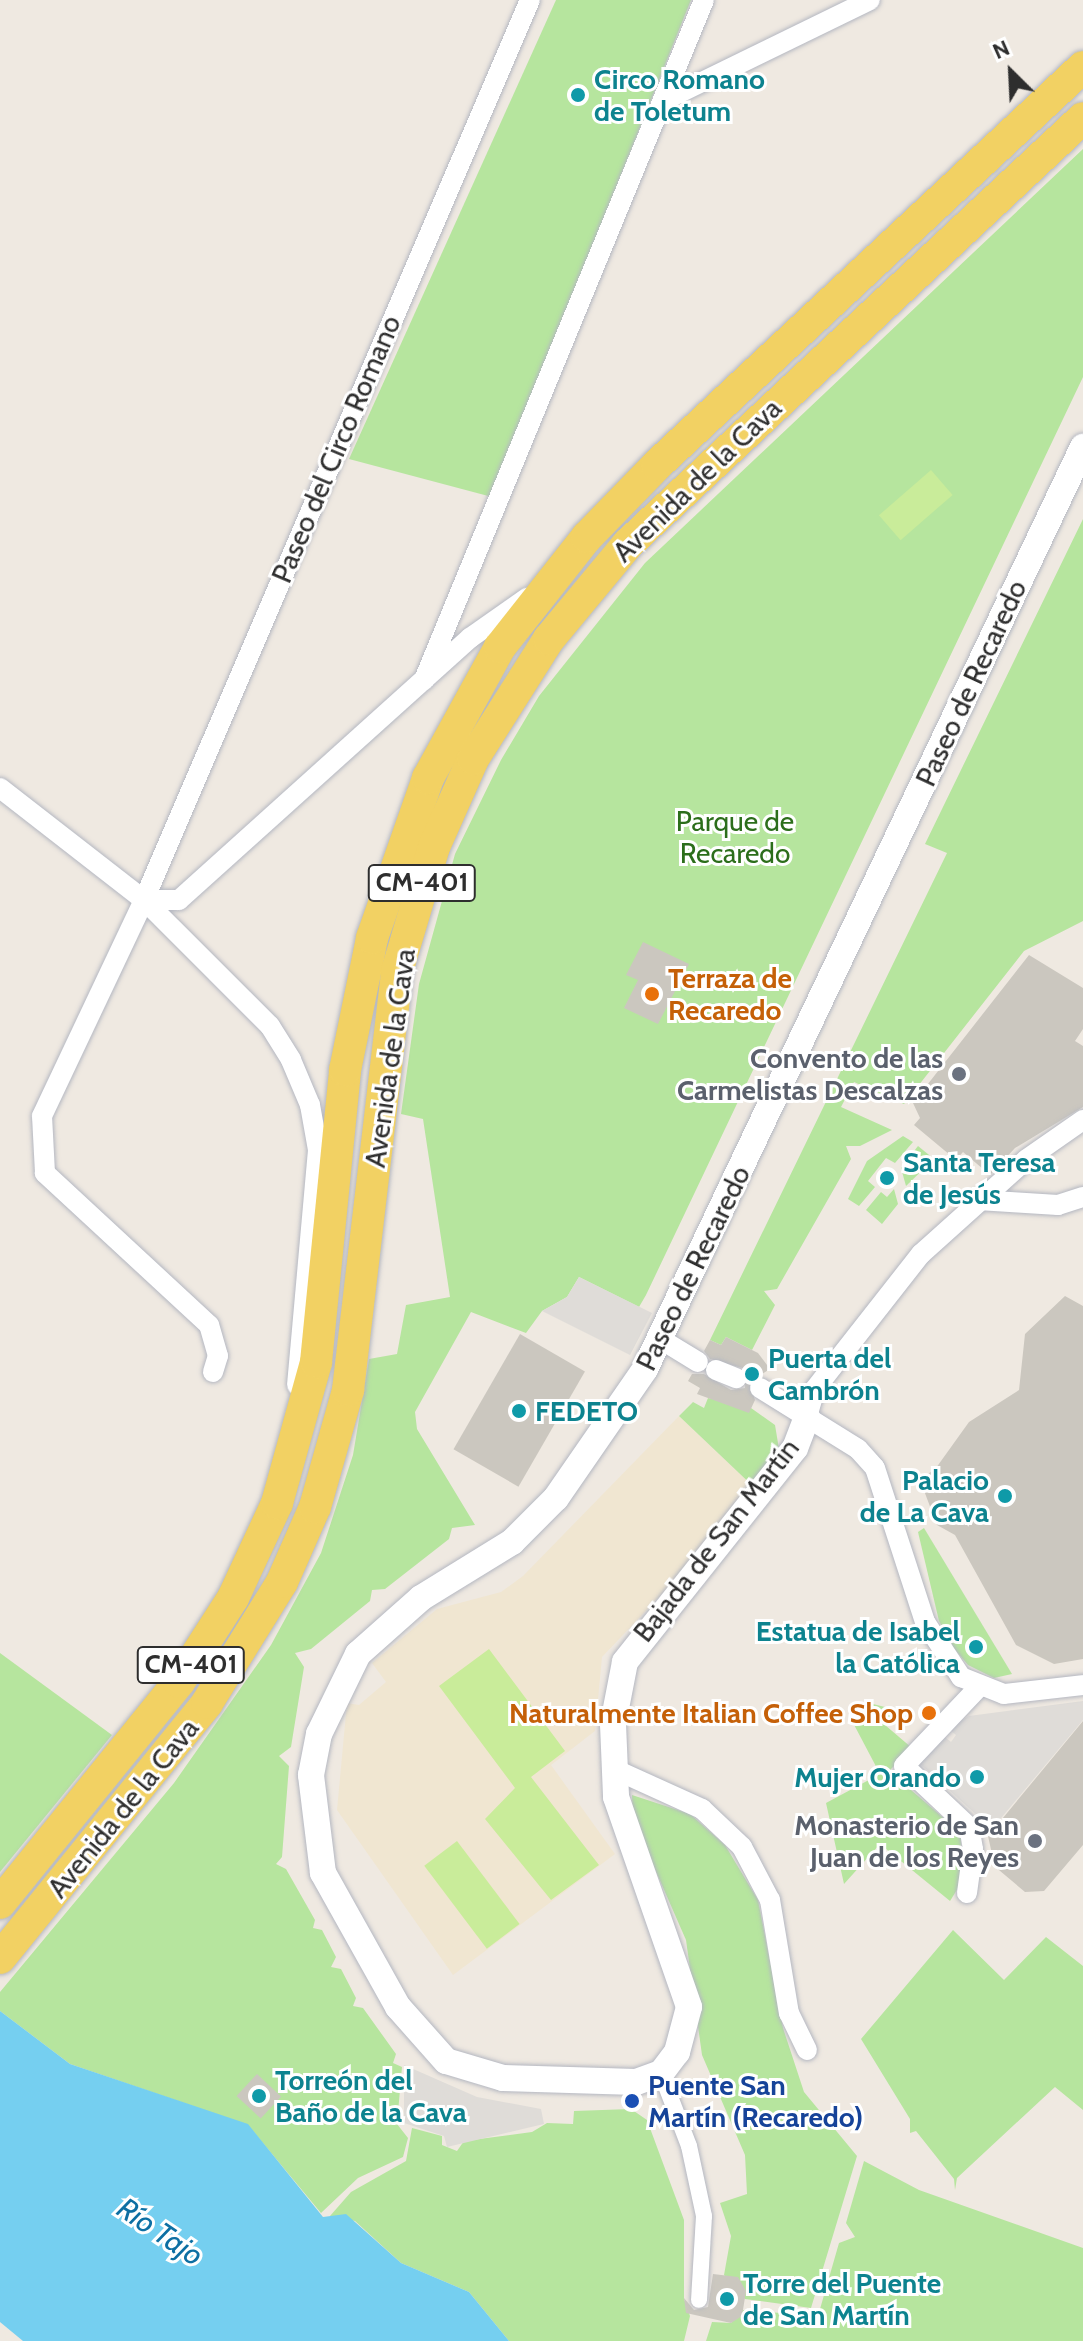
<!DOCTYPE html>
<meta charset="utf-8">
<style>
body{margin:0}
#map{position:relative;width:1083px;height:2341px;overflow:hidden;background:#efe9e1;font-family:Cabin,sans-serif}
div>[style]{position:absolute}
[style*='--x']{left:calc(var(--x)*1px);top:calc(var(--y)*1px);width:calc(var(--w)*1px);rotate:calc(var(--a)*1deg)}
.education>*{inset:0;background:#f0e6d1}
.green>*{inset:0;background:#b6e59e}
.pitch>*{inset:0;background:#c9ec9a;transform-origin:0 0}
.plaza>*{inset:0;background:#dfdcd8}
.water>*{inset:0;background:#75cff0}
.building>*{inset:0;background:#cbc7bf;transform-origin:0 0}
.roads{filter:drop-shadow(0 0 2px #b4b7c1) drop-shadow(0 0 2px #b4b7c1)}
.pedestrian>*{height:16px;margin:-8px;padding:0 8px;transform-origin:8px;border-radius:8px;background:#fff}
.minor>*{height:20px;margin:-10px;padding:0 10px;transform-origin:10px;border-radius:10px;background:#fff}
.tertiary>*{height:26px;margin:-13px;padding:0 13px;transform-origin:13px;border-radius:13px;background:#fff}
.primary>*{height:32px;margin:-16px;padding:0 16px;transform-origin:16px;border-radius:16px;background:#f2d163}
.dots>*{width:22px;height:22px;translate:-50% -50%;box-sizing:border-box;border:4px solid #fff;border-radius:50%}
span{translate:-50% -50%;white-space:nowrap;text-align:center;line-height:1.15;-webkit-text-stroke:6px #fff;paint-order:stroke}
.shield-label span{padding:2px 6px;background:#fff;border:2px solid;border-radius:6px;-webkit-text-stroke-width:0}
.shield-label{font-size:26px;color:#2e2e2e;font-weight:700}
.culture-label{font-size:28px;color:#0d838f;font-weight:700}
.left{translate:0 -50%;text-align:left}
.right{translate:-100% -50%;text-align:right}
.street-label{font-size:28px;color:#2e2e2e}
.park-label{font-size:28px;color:#2c6e1b}
.food-label{font-size:28px;color:#c56008;font-weight:700}
.worship-label{font-size:28px;color:#5b616d;font-weight:700}
.transit-label{font-size:28px;color:#164399;font-weight:700}
.water-label{font-size:30px;color:#0d6fa3;font-style:italic}
.north{position:absolute;left:971px;top:32px;width:80px;height:80px;-webkit-text-stroke:6px #fff;paint-order:stroke;rotate:336deg;font-size:22px;font-weight:700;line-height:32px;text-align:center;color:#2e2e2e}
.north::after{content:'';display:block;margin:auto;width:28px;height:36px;background:#2e2e2e;clip-path:polygon(50% 0,100% 100%,50% 72%,0 100%)}
</style>
<div id="map">
<div class="education">
<i style="clip-path:polygon(679px 1416px,759px 1492px,602px 1657px,595px 1731px,551px 1765px,615px 1854px,453px 1975px,337px 1810px,347px 1703px,359px 1705px,386px 1682px,372px 1663px,437px 1609px,501px 1592px,523px 1576px)"></i>
</div>
<div class="green">
<i style="clip-path:polygon(556px 0,691px 0,492px 497px,349px 459px)"></i>
<i style="clip-path:polygon(1083px 149px,1083px 377px,646px 1295px,639px 1307px,579px 1277px,567px 1297px,542px 1311px,526px 1333px,471px 1312px,415px 1412px,417px 1429px,475px 1525px,452px 1528px,449px 1539px,385px 1589px,372px 1590px,370px 1601px,311px 1649px,295px 1653px,304px 1667px,291px 1747px,279px 1756px,289px 1766px,282px 1857px,276px 1864px,286px 1869px,315px 1920px,313px 1928px,322px 1930px,336px 1957px,331px 1967px,341px 1969px,356px 1998px,353px 2006px,363px 2008px,396px 2054px,393px 2063px,402px 2067px,397px 2124px,408px 2138px,403px 2157px,358px 2178px,321px 2213px,248px 2125px,70px 2064px,0 2011px,0 1992px,174px 1783px,271px 1645px,321px 1553px,353px 1455px,369px 1359px,397px 1354px,406px 1305px,450px 1297px,423px 1119px,401px 1114px,419px 984px,455px 854px,501px 760px,539px 696px,645px 563px)"></i>
<i style="clip-path:polygon(1083px 519px,1083px 921px,1024px 951px,904px 1104px,854px 1082px,841px 1107px,892px 1130px,860px 1146px,846px 1146px,851px 1159px,777px 1289px,764px 1291px,775px 1305px,752px 1350px,726px 1337px,721px 1345px,710px 1340px,947px 853px,925px 844px)"></i>
<i style="clip-path:polygon(903px 1136px,913px 1142px,895px 1163px,886px 1158px,868px 1181px,875px 1187px,859px 1206px,848px 1199px,867px 1161px)"></i>
<i style="clip-path:polygon(918px 1146px,934px 1159px,906px 1186px,901px 1168px)"></i>
<i style="clip-path:polygon(894px 1189px,898px 1204px,882px 1224px,866px 1210px,881px 1192px,887px 1197px)"></i>
<i style="clip-path:polygon(708px 1398px,751px 1408px,775px 1425px,779px 1449px,759px 1492px,679px 1416px,693px 1402px,704px 1408px)"></i>
<i style="clip-path:polygon(924px 1528px,1012px 1674px,994px 1678px,968px 1665px,952px 1646px,939px 1621px,918px 1532px)"></i>
<i style="clip-path:polygon(0 1653px,112px 1735px,0 1872px)"></i>
<i style="clip-path:polygon(869px 1703px,897px 1710px,885px 1725px,912px 1748px,889px 1771px,961px 1833px,960px 1885px,950px 1901px,880px 1844px,844px 1884px,826px 1803px,880px 1774px,851px 1719px)"></i>
<i style="clip-path:polygon(632px 1795px,690px 1814px,725px 1845px,758px 1900px,783px 2028px,804px 2092px,857px 2156px,811px 2308px,745px 2299px,724px 2275px,731px 2236px,720px 2203px,747px 2194px,745px 2155px,702px 2055px,686px 1940px,633px 1819px)"></i>
<i style="clip-path:polygon(953px 1930px,1004px 1980px,1046px 1937px,1083px 1966px,1083px 2110px,1055px 2087px,957px 2178px,955px 2190px,954px 2179px,916px 2131px,910px 2133px,910px 2119px,861px 2039px)"></i>
<i style="clip-path:polygon(574px 2111px,631px 2109px,647px 2120px,684px 2220px,684px 2299px,690px 2316px,684px 2341px,509px 2341px,469px 2292px,401px 2263px,355px 2221px,330px 2216px,351px 2192px,406px 2161px,412px 2128px,442px 2136px,442px 2145px,457px 2151px,464px 2141px,532px 2132px,547px 2123px,573px 2124px)"></i>
<i style="clip-path:polygon(864px 2161px,919px 2190px,1083px 2248px,1083px 2341px,706px 2341px,712px 2322px,731px 2323px,743px 2310px,818px 2316px,839px 2243px,855px 2237px,846px 2223px)"></i>
</div>
<div class="pitch">
<i style="left:931px;top:470px;width:33px;height:69px;rotate:49deg"></i>
<i style="clip-path:polygon(489px 1649px,565px 1751px,531px 1777px,599px 1865px,551px 1900px,485px 1819px,515px 1788px,439px 1686px)"></i>
<i style="left:457px;top:1841px;width:104px;height:41px;rotate:53deg"></i>
</div>
<div class="plaza">
<i style="clip-path:polygon(579px 1277px,652px 1313px,630px 1355px,542px 1311px,567px 1297px)"></i>
<i style="clip-path:polygon(1083px 1701px,1083px 1720px,992px 1829px,916px 1760px,941px 1734px,951px 1742px,956px 1735px,948px 1728px,969px 1716px)"></i>
<i style="clip-path:polygon(404px 2065px,477px 2097px,541px 2109px,544px 2124px,447px 2147px,444px 2136px,404px 2123px)"></i>
</div>
<div class="water">
<i style="clip-path:polygon(0 2011px,70px 2064px,248px 2124px,323px 2217px,346px 2214px,401px 2263px,469px 2292px,509px 2341px,23px 2341px,0 2322px)"></i>
</div>
<div class="building">
<i style="clip-path:polygon(643px 942px,689px 964px,658px 1024px,624px 1008px,638px 980px,626px 975px)"></i>
<i style="clip-path:polygon(1029px 955px,1083px 988px,1083px 1029px,1075px 1041px,1083px 1046px,1083px 1107px,1015px 1148px,990px 1175px,963px 1152px,956px 1160px,914px 1125px,920px 1118px,913px 1103px)"></i>
<i style="clip-path:polygon(1065px 1296px,1083px 1306px,1083px 1659px,1054px 1664px,1016px 1645px,955px 1535px,937px 1525px,920px 1480px,936px 1468px,969px 1422px,1019px 1390px,1025px 1334px)"></i>
<i style="left:520px;top:1334px;width:75px;height:133px;rotate:30deg"></i>
<i style="clip-path:polygon(726px 1337px,758px 1353px,770px 1369px,749px 1382px,755px 1400px,749px 1413px,697px 1394px,700px 1388px,688px 1381px,692px 1374px,704px 1374px,731px 1390px,745px 1388px,746px 1369px,710px 1359px,704px 1351px,710px 1340px,721px 1345px)"></i>
<i style="clip-path:polygon(1083px 1721px,1083px 1845px,1044px 1891px,1025px 1892px,987px 1860px,992px 1854px,988px 1836px)"></i>
<i style="left:257px;top:2074px;width:33px;height:30px;rotate:43deg"></i>
<i style="clip-path:polygon(713px 2274px,738px 2277px,746px 2291px,742px 2316px,731px 2323px,686px 2313px,684px 2298px,694px 2310px,708px 2307px)"></i>
</div>
<div class="roads">
<div class="pedestrian">
<i style="--x:661;--y:2073;--w:78;--a:69"></i>
<i style="--x:689;--y:2146;--w:72;--a:77.9"></i>
<i style="--x:704;--y:2216;--w:84;--a:93.4"></i>
</div>
<div class="minor">
<i style="--x:663;--y:101;--w:230;--a:-26"></i>
<i style="--x:424;--y:680;--w:735;--a:-67.62"></i>
<i style="--x:0;--y:788;--w:182;--a:37.9"></i>
<i style="--x:144;--y:900;--w:178;--a:45"></i>
<i style="--x:270;--y:1026;--w:40;--a:58"></i>
<i style="--x:291;--y:1060;--w:49;--a:67.1"></i>
<i style="--x:310;--y:1105;--w:46;--a:79.9"></i>
<i style="--x:318;--y:1150;--w:236;--a:95.1"></i>
<i style="--x:144;--y:900;--w:35;--a:0"></i>
<i style="--x:179;--y:900;--w:392;--a:-42"></i>
<i style="--x:470;--y:638;--w:70;--a:-35.1"></i>
<i style="--x:978;--y:1200;--w:80;--a:3.6"></i>
<i style="--x:1058;--y:1205;--w:26;--a:-18"></i>
<i style="--x:662;--y:1340;--w:42;--a:31.4"></i>
<i style="--x:716;--y:1370;--w:22;--a:22"></i>
<i style="--x:213;--y:1372;--w:17;--a:-73"></i>
<i style="--x:218;--y:1356;--w:32;--a:-106"></i>
<i style="--x:209;--y:1325;--w:224;--a:-137.2"></i>
<i style="--x:45;--y:1173;--w:57;--a:-93"></i>
<i style="--x:42;--y:1116;--w:239;--a:-64.7"></i>
<i style="--x:144;--y:900;--w:979;--a:-66.79"></i>
<i style="--x:760;--y:1388;--w:115;--a:31.9"></i>
<i style="--x:858;--y:1449;--w:25;--a:48"></i>
<i style="--x:875;--y:1468;--w:162;--a:72"></i>
<i style="--x:925;--y:1622;--w:66;--a:56.8"></i>
<i style="--x:961;--y:1677;--w:46;--a:21.6"></i>
<i style="--x:1004;--y:1694;--w:80;--a:-6.5"></i>
<i style="--x:807;--y:1417;--w:29;--a:-74"></i>
<i style="--x:815;--y:1389;--w:172;--a:-51.9"></i>
<i style="--x:921;--y:1254;--w:142;--a:-41.9"></i>
<i style="--x:1027;--y:1159;--w:68;--a:-34.9"></i>
<i style="--x:614;--y:1769;--w:97;--a:24.4"></i>
<i style="--x:702;--y:1809;--w:55;--a:43.5"></i>
<i style="--x:742;--y:1847;--w:60;--a:62.2"></i>
<i style="--x:770;--y:1900;--w:115;--a:80.5"></i>
<i style="--x:789;--y:2013;--w:41;--a:64.1"></i>
<i style="--x:967;--y:1893;--w:44;--a:-82.2"></i>
<i style="--x:973;--y:1849;--w:22;--a:-100"></i>
<i style="--x:969;--y:1827;--w:89;--a:-136.8"></i>
<i style="--x:904;--y:1766;--w:109;--a:-46.5"></i>
</div>
<div class="tertiary">
<i style="--x:807;--y:1417;--w:33;--a:111"></i>
<i style="--x:795;--y:1448;--w:273;--a:128.5"></i>
<i style="--x:625;--y:1662;--w:63;--a:101"></i>
<i style="--x:613;--y:1724;--w:73;--a:87.6"></i>
<i style="--x:616;--y:1797;--w:222;--a:70.8"></i>
<i style="--x:689;--y:2007;--w:47;--a:104.9"></i>
<i style="--x:677;--y:2052;--w:26;--a:127"></i>
<i style="--x:661;--y:2073;--w:27;--a:160"></i>
<i style="--x:636;--y:2082;--w:133;--a:-178.3"></i>
<i style="--x:503;--y:2078;--w:59;--a:-163.4"></i>
<i style="--x:446;--y:2061;--w:72;--a:-131.6"></i>
<i style="--x:398;--y:2007;--w:154;--a:-119.2"></i>
<i style="--x:323;--y:1873;--w:99;--a:-97"></i>
<i style="--x:311;--y:1775;--w:42;--a:-79"></i>
<i style="--x:319;--y:1734;--w:89;--a:-64"></i>
<i style="--x:358;--y:1654;--w:84;--a:-41.6"></i>
<i style="--x:421;--y:1598;--w:107;--a:-31.6"></i>
<i style="--x:512;--y:1542;--w:62;--a:-45"></i>
<i style="--x:556;--y:1498;--w:157;--a:-55.4"></i>
<i style="--x:645;--y:1369;--w:1021;--a:-64.59"></i>
</div>
<div class="primary">
<i style="--x:0;--y:1903;--w:284;--a:-51"></i>
<i style="--x:179;--y:1682;--w:100;--a:-57.3"></i>
<i style="--x:233;--y:1598;--w:105;--a:-65.1"></i>
<i style="--x:277;--y:1503;--w:146;--a:-74.5"></i>
<i style="--x:316;--y:1362;--w:293;--a:-84.3"></i>
<i style="--x:345;--y:1070;--w:135;--a:-78.4"></i>
<i style="--x:372;--y:938;--w:170;--a:-70.7"></i>
<i style="--x:428;--y:778;--w:149;--a:-61.2"></i>
<i style="--x:500;--y:647;--w:140;--a:-51.7"></i>
<i style="--x:587;--y:537;--w:100;--a:-45.8"></i>
<i style="--x:657;--y:465;--w:583;--a:-43.05"></i>
<i style="--x:0;--y:1958;--w:328;--a:-50.9"></i>
<i style="--x:207;--y:1703;--w:142;--a:-58.2"></i>
<i style="--x:282;--y:1582;--w:82;--a:-66.3"></i>
<i style="--x:315;--y:1507;--w:122;--a:-74.2"></i>
<i style="--x:348;--y:1390;--w:422;--a:-83.3"></i>
<i style="--x:397;--y:971;--w:129;--a:-73.4"></i>
<i style="--x:434;--y:847;--w:96;--a:-66.1"></i>
<i style="--x:473;--y:759;--w:142;--a:-57.7"></i>
<i style="--x:549;--y:639;--w:124;--a:-50.3"></i>
<i style="--x:628;--y:544;--w:623;--a:-43.11"></i>
</div>
</div>
<div class="dots">
<i style="left:578px;top:95px;background:#0f9aa8"></i>
<i style="left:652px;top:994px;background:#e8710a"></i>
<i style="left:959px;top:1074px;background:#6b7280"></i>
<i style="left:887px;top:1178px;background:#0f9aa8"></i>
<i style="left:752px;top:1374px;background:#0f9aa8"></i>
<i style="left:519px;top:1411px;background:#0f9aa8"></i>
<i style="left:1005px;top:1496px;background:#0f9aa8"></i>
<i style="left:976px;top:1647px;background:#0f9aa8"></i>
<i style="left:929px;top:1713px;background:#e8710a"></i>
<i style="left:977px;top:1777px;background:#0f9aa8"></i>
<i style="left:1035px;top:1841px;background:#6b7280"></i>
<i style="left:259px;top:2096px;background:#0f9aa8"></i>
<i style="left:632px;top:2101px;background:#1a4fb4"></i>
<i style="left:727px;top:2299px;background:#0f9aa8"></i>
</div>
<div class="shield-label">
<span style="left:422px;top:883px">CM-401</span>
<span style="left:191px;top:1665px">CM-401</span>
</div>
<div class="culture-label">
<span class="left" style="left:594px;top:95px">Circo Romano<br>de Toletum</span>
<span class="left" style="left:903px;top:1178px">Santa Teresa<br>de Jesús</span>
<span class="left" style="left:768px;top:1374px">Puerta del<br>Cambrón</span>
<span class="left" style="left:535px;top:1411px">FEDETO</span>
<span class="right" style="left:989px;top:1496px">Palacio<br>de La Cava</span>
<span class="right" style="left:960px;top:1647px">Estatua de Isabel<br>la Católica</span>
<span class="right" style="left:961px;top:1777px">Mujer Orando</span>
<span class="left" style="left:275px;top:2096px">Torreón del<br>Baño de la Cava</span>
<span class="left" style="left:743px;top:2299px">Torre del Puente<br>de San Martín</span>
</div>
<div class="street-label">
<span style="left:336px;top:449px;rotate:-67deg">Paseo del Circo Romano</span>
<span style="left:697px;top:480px;rotate:-44deg">Avenida de la Cava</span>
<span style="left:971px;top:683px;rotate:-65deg">Paseo de Recaredo</span>
<span style="left:390px;top:1058px;rotate:-82deg">Avenida de la Cava</span>
<span style="left:693px;top:1268px;rotate:-64deg">Paseo de Recaredo</span>
<span style="left:716px;top:1540px;rotate:-52deg">Bajada de San Martín</span>
<span style="left:123px;top:1808px;rotate:-51deg">Avenida de la Cava</span>
</div>
<div class="park-label">
<span style="left:735px;top:837px">Parque de<br>Recaredo</span>
</div>
<div class="food-label">
<span class="left" style="left:668px;top:994px">Terraza de<br>Recaredo</span>
<span class="right" style="left:913px;top:1713px">Naturalmente Italian Coffee Shop</span>
</div>
<div class="worship-label">
<span class="right" style="left:943px;top:1074px">Convento de las<br>Carmelistas Descalzas</span>
<span class="right" style="left:1019px;top:1841px">Monasterio de San<br>Juan de los Reyes</span>
</div>
<div class="transit-label">
<span class="left" style="left:648px;top:2101px">Puente San<br>Martín (Recaredo)</span>
</div>
<div class="water-label">
<span style="left:160px;top:2232px;rotate:34deg">Río Tajo</span>
</div>
<div class="north">N</div>
</div>
